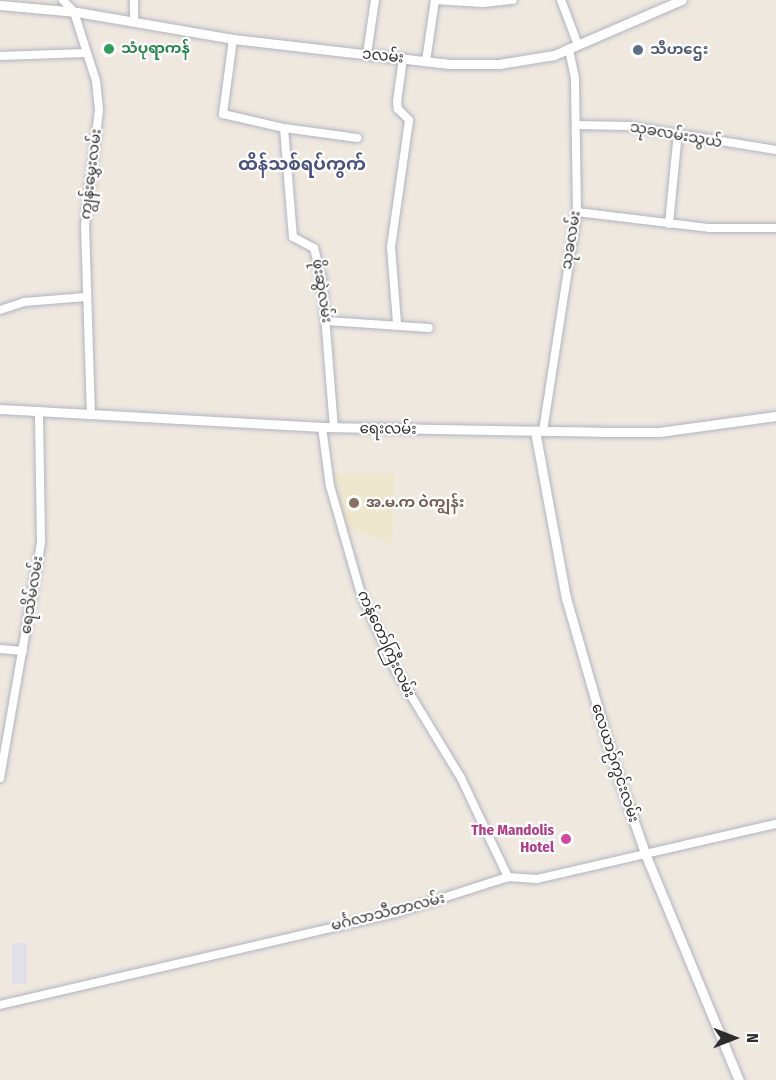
<!DOCTYPE html>
<meta charset="utf-8">
<style>
body{margin:0}
#map{position:relative;width:776px;height:1080px;overflow:hidden;background:#eee8df;font-family:"Fira Sans Condensed","Noto Sans Myanmar",sans-serif}
div>[style]{position:absolute}
[style*='--x']{left:calc(var(--x)*1px);top:calc(var(--y)*1px);width:calc(var(--w)*1px);rotate:calc(var(--a)*1deg)}
.industrial>*{inset:0;background:#e1dfe7;transform-origin:0 0}
.education>*{inset:0;background:#efe6ce}
.roads{filter:drop-shadow(0 0 2px #b2b4c0) drop-shadow(0 0 2px #b2b4c0)}
.minor>*{height:8px;margin:-4px;padding:0 4px;transform-origin:4px;border-radius:4px;background:#fff}
.tertiary>*{height:9px;margin:-4.5px;padding:0 4.5px;transform-origin:4.5px;border-radius:4.5px;background:#fff}
.dots>*{width:16px;height:16px;translate:-50% -50%;box-sizing:border-box;border:3px solid #fff;border-radius:50%}
span{translate:-50% -50%;white-space:nowrap;text-align:center;line-height:1.15;-webkit-text-stroke:4.5px #fff;paint-order:stroke}
.leisure-label{font-size:15px;color:#27864d;font-weight:700}
.left{translate:0 -50%;text-align:left}
.service-label{font-size:15px;color:#4e5e75;font-weight:700}
.street-label{font-size:15px;color:#2c2c2c}
.education-label{font-size:15px;color:#785e54;font-weight:700}
.hotel-label{font-size:15px;color:#b23c85;font-weight:700}
.right{translate:-100% -50%;text-align:right}
.quarter-label{font-size:18px;color:#4b527e;font-weight:700}
.north{position:absolute;left:704px;top:1008px;width:60px;height:60px;-webkit-text-stroke:4px #fff;paint-order:stroke;rotate:90deg;font-size:16px;font-weight:700;line-height:24px;text-align:center;color:#2c2c2c}
.north::after{content:'';display:block;margin:auto;width:21px;height:27px;background:#2c2c2c;clip-path:polygon(50% 0,100% 100%,50% 72%,0 100%)}
</style>
<div id="map">
<div class="industrial">
<i style="left:12px;top:943px;width:15px;height:41px"></i>
</div>
<div class="education">
<i style="clip-path:polygon(395px 473px,392px 544px,345px 526px,330px 474px)"></i>
</div>
<div class="roads">
<div class="minor">
<i style="--x:63;--y:0;--w:16;--a:47"></i>
<i style="--x:74;--y:12;--w:72;--a:72.3"></i>
<i style="--x:96;--y:81;--w:29;--a:84"></i>
<i style="--x:99;--y:110;--w:116;--a:96.9"></i>
<i style="--x:85;--y:225;--w:190;--a:88.2"></i>
<i style="--x:134;--y:0;--w:21;--a:90"></i>
<i style="--x:435;--y:0;--w:48;--a:3.6"></i>
<i style="--x:483;--y:3;--w:30;--a:-6"></i>
<i style="--x:561;--y:0;--w:48;--a:69.3"></i>
<i style="--x:233;--y:39;--w:76;--a:97.6"></i>
<i style="--x:223;--y:114;--w:63;--a:12.9"></i>
<i style="--x:284;--y:128;--w:109;--a:85.3"></i>
<i style="--x:293;--y:237;--w:24;--a:28"></i>
<i style="--x:314;--y:248;--w:32;--a:76"></i>
<i style="--x:322;--y:279;--w:149;--a:85.4"></i>
<i style="--x:367;--y:54;--w:55;--a:-81.6"></i>
<i style="--x:0;--y:56;--w:86;--a:-2"></i>
<i style="--x:426;--y:61;--w:62;--a:-81.6"></i>
<i style="--x:576;--y:125;--w:52;--a:1.1"></i>
<i style="--x:628;--y:126;--w:150;--a:9.2"></i>
<i style="--x:284;--y:128;--w:74;--a:7.8"></i>
<i style="--x:577;--y:212;--w:134;--a:6.9"></i>
<i style="--x:710;--y:228;--w:66;--a:0"></i>
<i style="--x:669;--y:224;--w:91;--a:-84.4"></i>
<i style="--x:0;--y:310;--w:25;--a:-18"></i>
<i style="--x:24;--y:302;--w:62;--a:-4.6"></i>
<i style="--x:327;--y:321;--w:102;--a:3.9"></i>
<i style="--x:397;--y:323;--w:76;--a:-94.5"></i>
<i style="--x:391;--y:247;--w:128;--a:-81.9"></i>
<i style="--x:409;--y:120;--w:16;--a:-135"></i>
<i style="--x:398;--y:109;--w:7;--a:-98"></i>
<i style="--x:397;--y:102;--w:44;--a:-82.2"></i>
<i style="--x:322;--y:427;--w:60;--a:82.3"></i>
<i style="--x:330;--y:486;--w:112;--a:74"></i>
<i style="--x:361;--y:594;--w:85;--a:65.6"></i>
<i style="--x:396;--y:671;--w:125;--a:58.7"></i>
<i style="--x:461;--y:778;--w:110;--a:64.6"></i>
<i style="--x:543;--y:431;--w:222;--a:-81.2"></i>
<i style="--x:577;--y:212;--w:134;--a:-90.9"></i>
<i style="--x:575;--y:78;--w:30;--a:-102"></i>
<i style="--x:0;--y:649;--w:23;--a:5"></i>
<i style="--x:0;--y:778;--w:240;--a:-80.1"></i>
<i style="--x:41;--y:542;--w:131;--a:-90.9"></i>
<i style="--x:0;--y:1005;--w:407;--a:-13.1"></i>
<i style="--x:396;--y:913;--w:118;--a:-17.8"></i>
<i style="--x:508;--y:877;--w:29;--a:4"></i>
<i style="--x:537;--y:879;--w:245;--a:-13"></i>
</div>
<div class="tertiary">
<i style="--x:0;--y:5;--w:77;--a:5.2"></i>
<i style="--x:77;--y:12;--w:158;--a:9.8"></i>
<i style="--x:233;--y:39;--w:218;--a:6.6"></i>
<i style="--x:450;--y:64;--w:49;--a:0"></i>
<i style="--x:499;--y:64;--w:56;--a:-9.3"></i>
<i style="--x:554;--y:55;--w:139;--a:-23.3"></i>
<i style="--x:0;--y:409;--w:323;--a:3.2"></i>
<i style="--x:322;--y:427;--w:279;--a:1"></i>
<i style="--x:601;--y:432;--w:58;--a:0"></i>
<i style="--x:659;--y:432;--w:118;--a:-7.8"></i>
<i style="--x:535;--y:431;--w:170;--a:79.5"></i>
<i style="--x:566;--y:598;--w:173;--a:73.9"></i>
<i style="--x:614;--y:764;--w:97;--a:70.8"></i>
<i style="--x:646;--y:856;--w:243;--a:67.5"></i>
</div>
</div>
<div class="dots">
<i style="left:109px;top:49px;background:#2e9e5b"></i>
<i style="left:638px;top:50px;background:#5c6f8a"></i>
<i style="left:354px;top:503px;background:#8d6e63"></i>
<i style="left:566px;top:839px;background:#d1479c"></i>
</div>
<div class="leisure-label">
<span class="left" style="left:121px;top:49px">သံပုရာကန်</span>
</div>
<div class="service-label">
<span class="left" style="left:650px;top:50px">သီဟဌေး</span>
</div>
<div class="street-label">
<span style="left:383px;top:56px;rotate:6deg">၁လမ်း</span>
<span style="left:676px;top:135px;rotate:10deg">သုခလမ်းသွယ်</span>
<span style="left:91px;top:174px;rotate:-83deg">ကျွန်းမွှေးလမ်း</span>
<span style="left:571px;top:240px;rotate:-81deg">သုခလမ်း</span>
<span style="left:322px;top:291px;rotate:81deg">ဖိုးဆွဲလမ်း</span>
<span style="left:388px;top:429px;rotate:1deg">ရေးလမ်း</span>
<span style="left:32px;top:595px;rotate:-81deg">ရေသိမ်လမ်း</span>
<span style="left:386px;top:644px;rotate:65deg">ကန်တော်ကြီးလမ်း</span>
<span style="left:615px;top:763px;rotate:72deg">လေယာဉ်ကွင်းလမ်း</span>
<span style="left:388px;top:912px;rotate:-14deg">မင်္ဂလာသီတာလမ်း</span>
</div>
<div class="education-label">
<span class="left" style="left:366px;top:503px">အ.မ.က ဝဲကျွန်း</span>
</div>
<div class="hotel-label">
<span class="right" style="left:554px;top:839px">The Mandolis<br>Hotel</span>
</div>
<div class="quarter-label">
<span style="left:302px;top:164px">ထိန်သစ်ရပ်ကွက်</span>
</div>
<div class="north">N</div>
</div>
